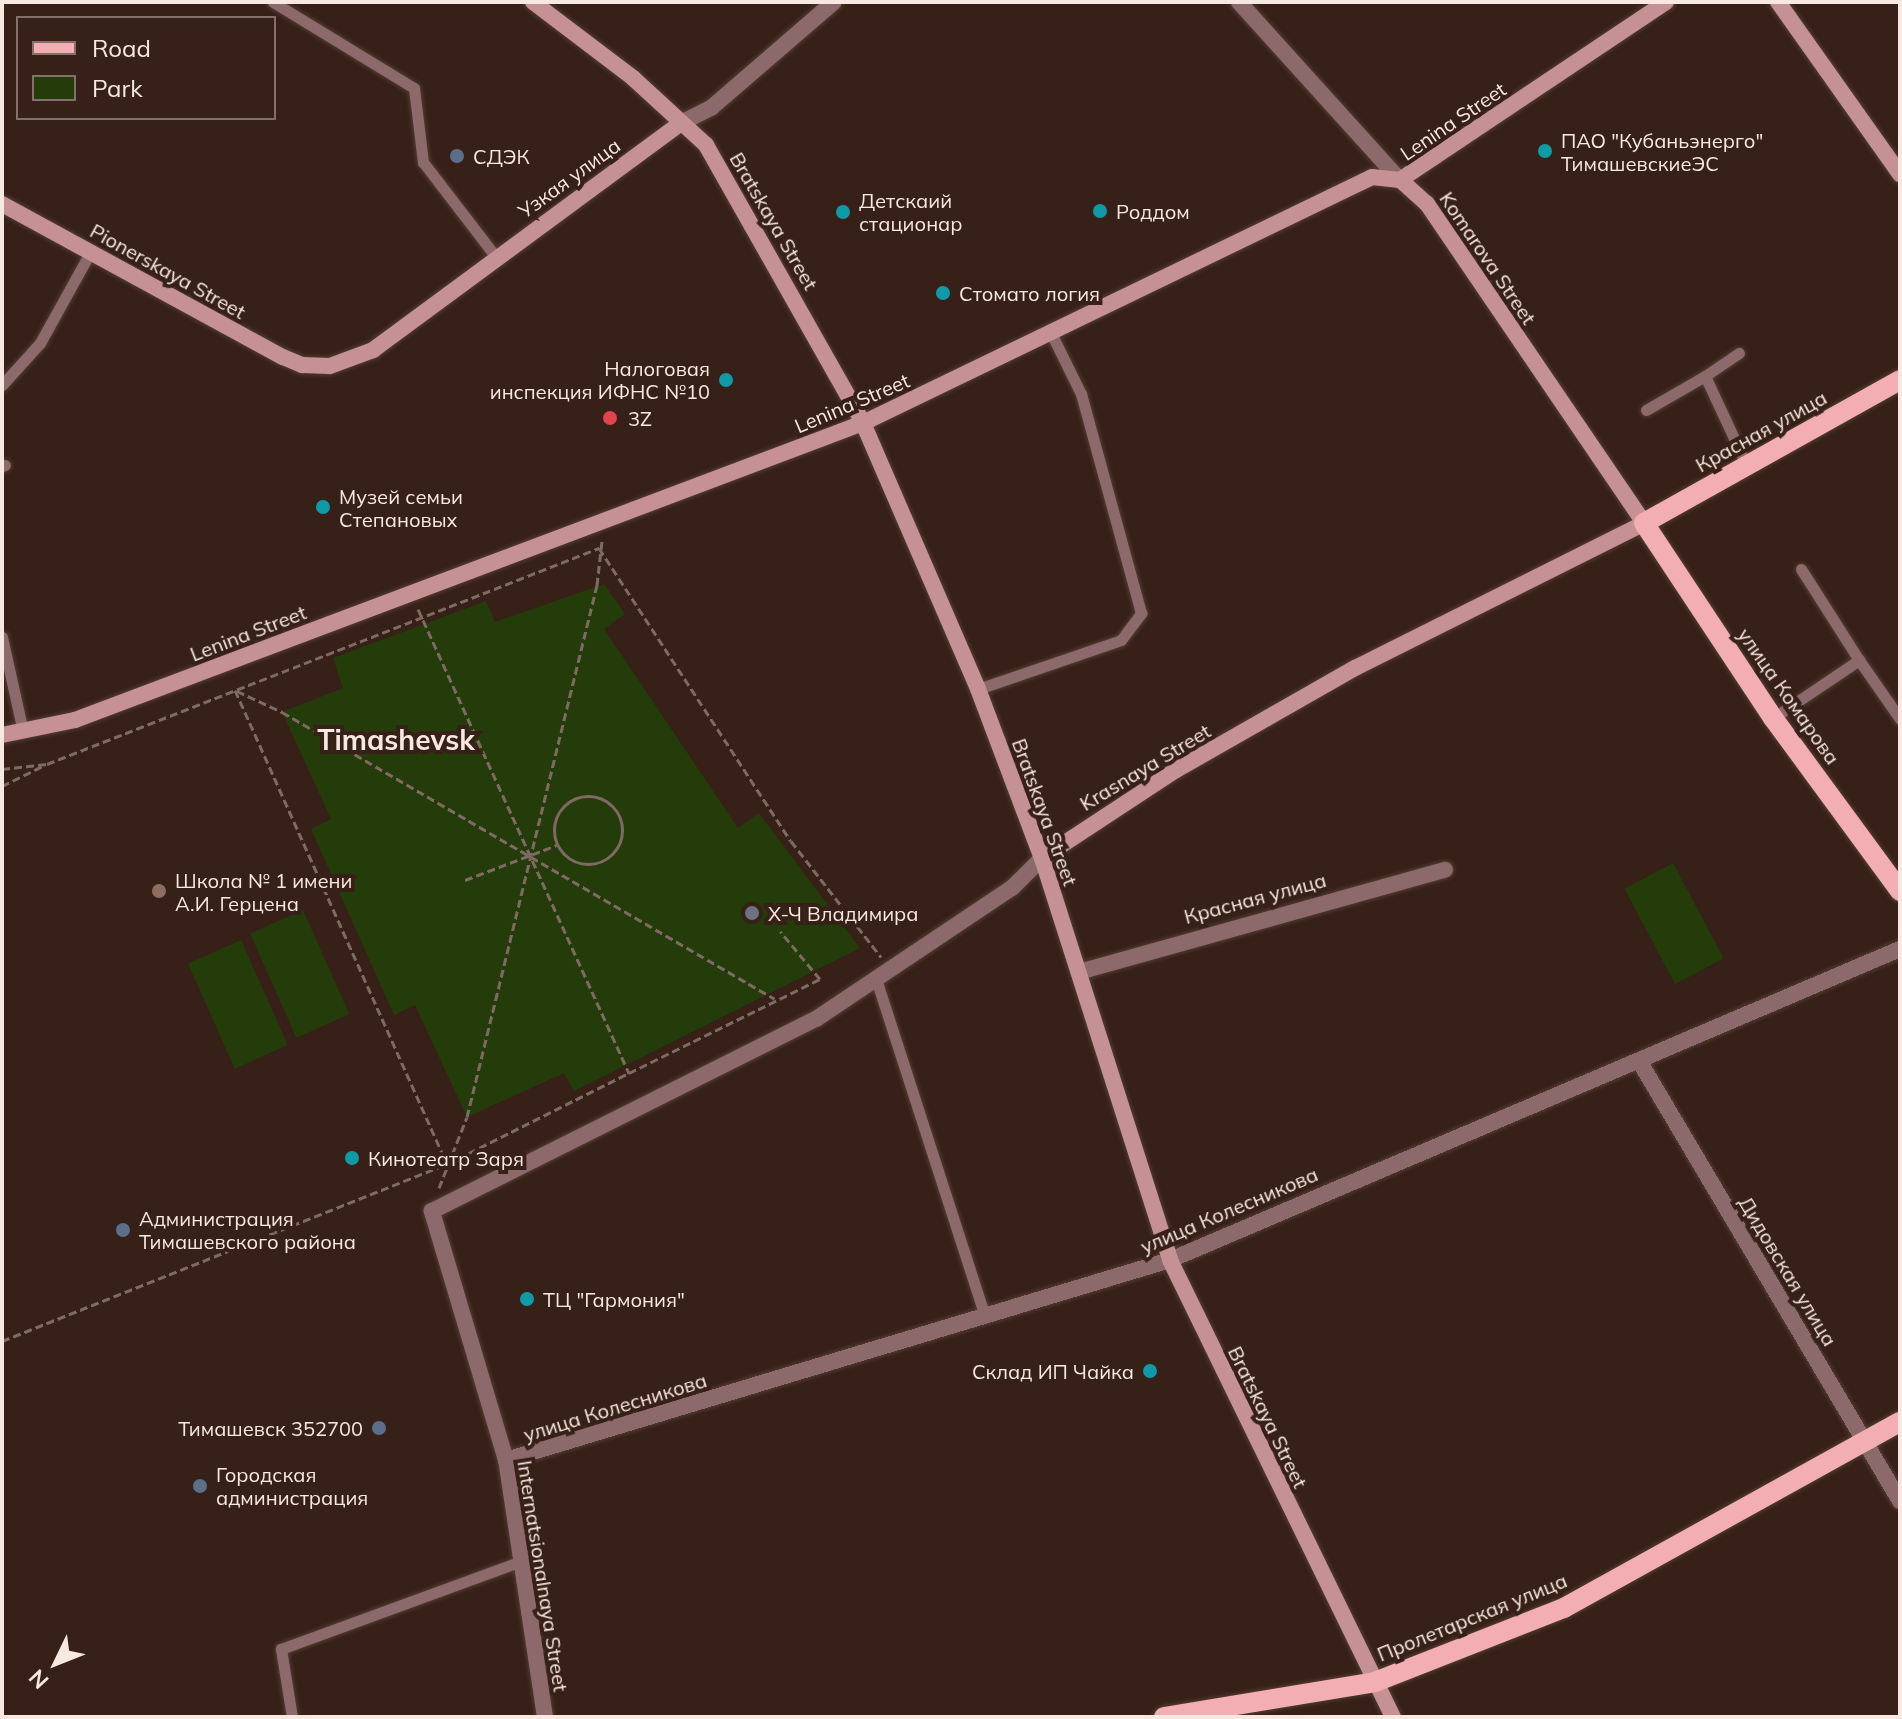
<!DOCTYPE html>
<meta charset="utf-8">
<style>
body{margin:0}
#map{position:relative;width:1902px;height:1719px;overflow:hidden;background:#372017;font-family:Mulish,sans-serif}
div>[style]{position:absolute}
[style*='--x']{left:calc(var(--x)*1px);top:calc(var(--y)*1px);width:calc(var(--w)*1px);rotate:calc(var(--a)*1deg)}
.green>*{inset:0;background:#243c09;transform-origin:0 0}
.path>*{height:3px;margin-top:-1.5px;transform-origin:0;background:repeating-linear-gradient(90deg,#7e6a62 0 8px,transparent 0 12px)}
.path>.ring{margin:-1.5px;padding:0;box-sizing:content-box;background:none;border:3px solid #7e6a62;border-radius:50%}
.roads{filter:drop-shadow(0 0 2px #523c33) drop-shadow(0 0 2px #523c33)}
.lane>*{height:11px;margin:-5.5px;padding:0 5.5px;transform-origin:5.5px;border-radius:5.5px;background:#8c6a6c}
.street>*{height:16px;margin:-8px;padding:0 8px;transform-origin:8px;border-radius:8px;background:#8c6a6c}
.secondary>*{height:16px;margin:-8px;padding:0 8px;transform-origin:8px;border-radius:8px;background:#c59194}
.primary>*{height:20px;margin:-10px;padding:0 10px;transform-origin:10px;border-radius:10px;background:#f2aeb2}
.dots>*{width:22px;height:22px;translate:-50% -50%;box-sizing:border-box;border:4px solid #372017;border-radius:50%}
span{translate:-50% -50%;white-space:nowrap;text-align:center;line-height:1.15;-webkit-text-stroke:8px #372017;paint-order:stroke}
.street-label{font-size:20px;color:#f8e8e2}
.poi-label{font-size:20px;color:#f8e8e2}
.left{translate:0 -50%;text-align:left}
.right{translate:-100% -50%;text-align:right}
.district-label{font-size:28px;color:#f8e8e2;font-weight:700}
.frame{position:absolute;inset:0;border:4px solid #f8e8e2;pointer-events:none}
.legend{position:absolute;left:16px;top:16px;width:260px;height:104px;box-sizing:border-box;background:#372017;border:2px solid #847068;margin:0;padding:10px 14px;list-style:none;font-size:24px;color:#f8e8e2}
.legend li{display:flex;align-items:center;gap:16px;height:40px}
.legend b{width:40px;border:2px solid #847068}
.north{position:absolute;left:16px;top:1623px;width:80px;height:80px;-webkit-text-stroke:6px #372017;paint-order:stroke;rotate:227deg;font-size:22px;font-weight:700;line-height:32px;text-align:center;color:#f8e8e2}
.north::after{content:'';display:block;margin:auto;width:28px;height:36px;background:#f8e8e2;clip-path:polygon(50% 0,100% 100%,50% 72%,0 100%)}
</style>
<div id="map">
<div class="green">
<i style="clip-path:polygon(604px 584px,625px 614px,604px 629px,738px 828px,759px 813px,860px 948px,574px 1091px,564px 1073px,467px 1117px,415px 1005px,394px 1015px,311px 829px,331px 819px,282px 712px,343px 688px,333px 658px,486px 601px,495px 622px)"></i>
<i style="left:1673px;top:863px;width:108px;height:55px;rotate:62deg"></i>
<i style="left:303px;top:910px;width:114px;height:58px;rotate:66deg"></i>
<i style="left:241px;top:940px;width:115px;height:58px;rotate:66deg"></i>
</div>
<div class="path">
<i style="--x:418;--y:609;--w:510;--a:65.55"></i>
<i style="--x:629;--y:1073;--w:213;--a:-26.2"></i>
<i style="--x:820;--y:979;--w:62;--a:-129.8"></i>
<i style="--x:235;--y:690;--w:519;--a:65.9"></i>
<i style="--x:237;--y:691;--w:50;--a:25"></i>
<i style="--x:282;--y:712;--w:570;--a:30.21"></i>
<i style="--x:2;--y:769;--w:45;--a:-6.3"></i>
<i style="--x:47;--y:764;--w:593;--a:-21.37"></i>
<i style="--x:599;--y:548;--w:350;--a:56.8"></i>
<i style="--x:791;--y:841;--w:147;--a:52.2"></i>
<i style="--x:2;--y:786;--w:48;--a:-26"></i>
<i class="ring" style="left:554px;top:796px;width:65px;height:65px"></i>
<i style="--x:465;--y:880;--w:98;--a:-20.8"></i>
<i style="--x:439;--y:1188;--w:76;--a:-68.5"></i>
<i style="--x:467;--y:1117;--w:548;--a:-76.27"></i>
<i style="--x:597;--y:585;--w:44;--a:-83.5"></i>
<i style="--x:2;--y:1341;--w:479;--a:-21.7"></i>
<i style="--x:447;--y:1164;--w:203;--a:-26.6"></i>
</div>
<div class="roads">
<div class="lane">
<i style="--x:273;--y:2;--w:165;--a:31.4"></i>
<i style="--x:414;--y:88;--w:75;--a:83.1"></i>
<i style="--x:423;--y:162;--w:120;--a:52.5"></i>
<i style="--x:1705;--y:376;--w:41;--a:-34.1"></i>
<i style="--x:2;--y:385;--w:57;--a:-47.9"></i>
<i style="--x:40;--y:343;--w:105;--a:-61"></i>
<i style="--x:1646;--y:410;--w:68;--a:-30"></i>
<i style="--x:1705;--y:376;--w:99;--a:65"></i>
<i style="--x:2;--y:466;--w:3;--a:-18"></i>
<i style="--x:1801;--y:569;--w:108;--a:57.5"></i>
<i style="--x:2;--y:637;--w:97;--a:77.5"></i>
<i style="--x:978;--y:689;--w:151;--a:-18.9"></i>
<i style="--x:1121;--y:640;--w:34;--a:-53"></i>
<i style="--x:1141;--y:613;--w:227;--a:-105.3"></i>
<i style="--x:1081;--y:394;--w:68;--a:-116.2"></i>
<i style="--x:1773;--y:718;--w:104;--a:-34"></i>
<i style="--x:1859;--y:660;--w:72;--a:55.2"></i>
<i style="--x:876;--y:979;--w:354;--a:72.1"></i>
<i style="--x:292;--y:1717;--w:69;--a:-99.2"></i>
<i style="--x:281;--y:1649;--w:256;--a:-20.1"></i>
</div>
<div class="street">
<i style="--x:1239;--y:2;--w:240;--a:47.9"></i>
<i style="--x:681;--y:123;--w:34;--a:-27"></i>
<i style="--x:711;--y:108;--w:162;--a:-40.8"></i>
<i style="--x:1079;--y:972;--w:380;--a:-15.6"></i>
<i style="--x:1641;--y:1064;--w:508;--a:59.35"></i>
<i style="--x:506;--y:1460;--w:693;--a:-16.76"></i>
<i style="--x:1170;--y:1260;--w:793;--a:-23.08"></i>
<i style="--x:545;--y:1717;--w:260;--a:-98.6"></i>
<i style="--x:506;--y:1460;--w:260;--a:-106.6"></i>
<i style="--x:432;--y:1211;--w:429;--a:-26.6"></i>
<i style="--x:816;--y:1019;--w:236;--a:-33.8"></i>
<i style="--x:1012;--y:888;--w:42;--a:-45"></i>
</div>
<div class="secondary">
<i style="--x:533;--y:2;--w:126;--a:37.2"></i>
<i style="--x:633;--y:78;--w:99;--a:42.5"></i>
<i style="--x:706;--y:145;--w:319;--a:60.5"></i>
<i style="--x:863;--y:423;--w:290;--a:66.6"></i>
<i style="--x:978;--y:689;--w:181;--a:69.3"></i>
<i style="--x:1042;--y:858;--w:422;--a:72.3"></i>
<i style="--x:1170;--y:1260;--w:509;--a:63.99"></i>
<i style="--x:1778;--y:2;--w:211;--a:54.7"></i>
<i style="--x:2;--y:204;--w:320;--a:28.6"></i>
<i style="--x:283;--y:357;--w:21;--a:23"></i>
<i style="--x:302;--y:365;--w:28;--a:2"></i>
<i style="--x:330;--y:366;--w:46;--a:-20.4"></i>
<i style="--x:373;--y:350;--w:383;--a:-36.4"></i>
<i style="--x:2;--y:735;--w:75;--a:-11.6"></i>
<i style="--x:75;--y:720;--w:842;--a:-20.65"></i>
<i style="--x:863;--y:423;--w:565;--a:-25.79"></i>
<i style="--x:1372;--y:177;--w:28;--a:6"></i>
<i style="--x:1400;--y:180;--w:320;--a:-33.8"></i>
<i style="--x:1042;--y:858;--w:160;--a:-33.3"></i>
<i style="--x:1176;--y:770;--w:206;--a:-29.7"></i>
<i style="--x:1355;--y:668;--w:323;--a:-26.6"></i>
<i style="--x:1644;--y:523;--w:386;--a:-124.2"></i>
<i style="--x:1427;--y:204;--w:36;--a:-138"></i>
</div>
<div class="primary">
<i style="--x:1900;--y:380;--w:293;--a:150.8"></i>
<i style="--x:1644;--y:523;--w:234;--a:56.5"></i>
<i style="--x:1773;--y:718;--w:215;--a:53.7"></i>
<i style="--x:1164;--y:1717;--w:214;--a:-9.4"></i>
<i style="--x:1375;--y:1682;--w:203;--a:-21.4"></i>
<i style="--x:1564;--y:1608;--w:384;--a:-29"></i>
</div>
</div>
<div class="dots">
<i style="left:1545px;top:151px;background:#0f9aa8"></i>
<i style="left:457px;top:156px;background:#5c6f8a"></i>
<i style="left:1100px;top:211px;background:#0f9aa8"></i>
<i style="left:843px;top:212px;background:#0f9aa8"></i>
<i style="left:943px;top:293px;background:#0f9aa8"></i>
<i style="left:726px;top:380px;background:#0f9aa8"></i>
<i style="left:610px;top:418px;background:#e0444e"></i>
<i style="left:323px;top:507px;background:#0f9aa8"></i>
<i style="left:159px;top:891px;background:#8d6e63"></i>
<i style="left:752px;top:913px;background:#6b7280"></i>
<i style="left:352px;top:1158px;background:#0f9aa8"></i>
<i style="left:123px;top:1230px;background:#5c6f8a"></i>
<i style="left:527px;top:1299px;background:#0f9aa8"></i>
<i style="left:1150px;top:1371px;background:#0f9aa8"></i>
<i style="left:379px;top:1428px;background:#5c6f8a"></i>
<i style="left:200px;top:1486px;background:#5c6f8a"></i>
</div>
<div class="street-label">
<span style="left:1453px;top:121px;rotate:-34deg">Lenina Street</span>
<span style="left:569px;top:178px;rotate:-36deg">Узкая улица</span>
<span style="left:774px;top:221px;rotate:60deg">Bratskaya Street</span>
<span style="left:1488px;top:258px;rotate:56deg">Komarova Street</span>
<span style="left:168px;top:271px;rotate:29deg">Pionerskaya Street</span>
<span style="left:852px;top:403px;rotate:-23deg">Lenina Street</span>
<span style="left:1761px;top:431px;rotate:-29deg">Красная улица</span>
<span style="left:248px;top:633px;rotate:-21deg">Lenina Street</span>
<span style="left:1789px;top:696px;rotate:55deg">улица Комарова</span>
<span style="left:1145px;top:767px;rotate:-31deg">Krasnaya Street</span>
<span style="left:1045px;top:812px;rotate:70deg">Bratskaya Street</span>
<span style="left:1255px;top:898px;rotate:-15deg">Красная улица</span>
<span style="left:1229px;top:1210px;rotate:-23deg">улица Колесникова</span>
<span style="left:1788px;top:1271px;rotate:59deg">Дидовская улица</span>
<span style="left:615px;top:1407px;rotate:-17deg">улица Колесникова</span>
<span style="left:1268px;top:1417px;rotate:64deg">Bratskaya Street</span>
<span style="left:543px;top:1576px;rotate:81deg">Internatsionalnaya Street</span>
<span style="left:1472px;top:1617px;rotate:-22deg">Пролетарская улица</span>
</div>
<div class="poi-label">
<span class="left" style="left:1561px;top:152px">ПАО "Кубаньэнерго"<br>ТимашевскиеЭС</span>
<span class="left" style="left:473px;top:156px">СДЭК</span>
<span class="left" style="left:859px;top:212px">Детскаий<br>стационар</span>
<span class="left" style="left:1116px;top:211px">Роддом</span>
<span class="left" style="left:959px;top:293px">Стомато логия</span>
<span class="right" style="left:710px;top:380px">Налоговая<br>инспекция ИФНС №10</span>
<span class="left" style="left:628px;top:418px">3Z</span>
<span class="left" style="left:339px;top:508px">Музей семьи<br>Степановых</span>
<span class="left" style="left:175px;top:892px">Школа № 1 имени<br>А.И. Герцена</span>
<span class="left" style="left:768px;top:913px">Х-Ч Владимира</span>
<span class="left" style="left:368px;top:1158px">Кинотеатр Заря</span>
<span class="left" style="left:139px;top:1230px">Администрация<br>Тимашевского района</span>
<span class="left" style="left:543px;top:1299px">ТЦ "Гармония"</span>
<span class="right" style="left:1134px;top:1371px">Склад ИП Чайка</span>
<span class="right" style="left:363px;top:1428px">Тимашевск 352700</span>
<span class="left" style="left:216px;top:1486px">Городская<br>администрация</span>
</div>
<div class="district-label">
<span style="left:396px;top:740px">Timashevsk</span>
</div>
<div class="frame"></div>
<ul class="legend">
<li><b style="height:10px;background:#f2aeb2"></b>Road</li>
<li><b style="height:22px;background:#243c09"></b>Park</li>
</ul>
<div class="north">N</div>
</div>
